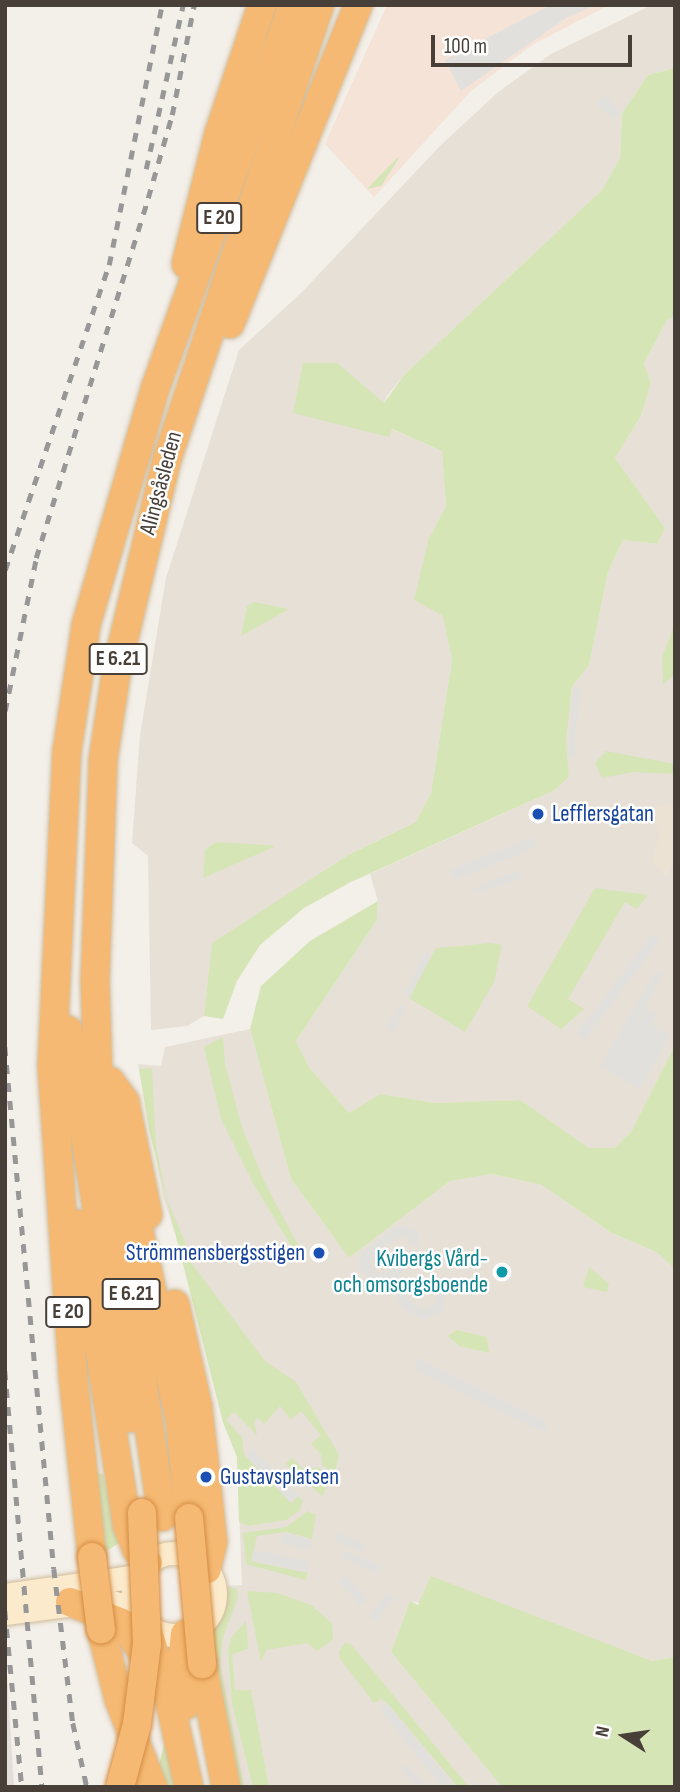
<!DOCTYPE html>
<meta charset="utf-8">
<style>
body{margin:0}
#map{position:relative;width:680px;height:1792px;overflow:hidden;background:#f3efe9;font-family:"Sofia Sans Condensed",sans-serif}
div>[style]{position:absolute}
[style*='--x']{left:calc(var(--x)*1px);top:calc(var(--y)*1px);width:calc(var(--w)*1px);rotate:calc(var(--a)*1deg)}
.residential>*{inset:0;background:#e7e0d7}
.commercial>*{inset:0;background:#f4e3d6}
.industrial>*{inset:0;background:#e3deda}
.education>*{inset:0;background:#ece2d4}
.green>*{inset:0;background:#d5e5b5}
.parking>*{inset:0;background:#e2e0dd;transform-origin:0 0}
.roads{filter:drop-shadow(0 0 2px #d0bc9b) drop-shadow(0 0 2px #d0bc9b)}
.secondary>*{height:23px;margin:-11.5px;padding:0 11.5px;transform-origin:11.5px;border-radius:11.5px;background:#fbeacb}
.secondary>.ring{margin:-11.5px;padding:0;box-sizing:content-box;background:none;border:23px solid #fbeacb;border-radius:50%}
.highway>*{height:28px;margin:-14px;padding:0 14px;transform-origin:14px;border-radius:14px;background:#f5b973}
.rail>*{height:4.5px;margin-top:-2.25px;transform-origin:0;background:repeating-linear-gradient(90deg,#979797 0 9px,transparent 0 18px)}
.bridges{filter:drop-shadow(0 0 2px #d48c43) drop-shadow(0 0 2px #d48c43)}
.highway-bridge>*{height:28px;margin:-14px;padding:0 14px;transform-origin:14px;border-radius:14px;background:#f5b973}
.dots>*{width:19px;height:19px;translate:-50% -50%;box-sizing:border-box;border:4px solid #fff;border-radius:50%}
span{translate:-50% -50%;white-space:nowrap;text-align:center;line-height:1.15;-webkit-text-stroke:5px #fff;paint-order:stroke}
.shield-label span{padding:2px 5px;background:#fff;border:2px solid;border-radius:5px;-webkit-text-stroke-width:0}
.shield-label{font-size:21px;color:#473f38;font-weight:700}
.street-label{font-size:23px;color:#473f38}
.transit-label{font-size:23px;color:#164399}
.left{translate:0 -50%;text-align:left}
.right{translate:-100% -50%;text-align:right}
.culture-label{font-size:23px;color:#0d838f}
.frame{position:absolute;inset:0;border:7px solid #473f38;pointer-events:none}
.north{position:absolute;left:589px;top:1701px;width:70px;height:70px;-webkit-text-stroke:5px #fff;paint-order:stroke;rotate:282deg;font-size:19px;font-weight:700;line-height:28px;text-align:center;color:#473f38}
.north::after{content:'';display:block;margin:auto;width:24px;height:32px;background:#473f38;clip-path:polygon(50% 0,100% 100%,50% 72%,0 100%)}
.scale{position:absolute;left:431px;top:35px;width:201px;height:32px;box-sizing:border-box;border:4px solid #473f38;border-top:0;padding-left:9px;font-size:21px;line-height:24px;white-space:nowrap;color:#473f38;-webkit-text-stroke:5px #fff;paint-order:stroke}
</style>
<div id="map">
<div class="residential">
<i style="clip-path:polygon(652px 5px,675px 5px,675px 68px,648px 75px,622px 113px,620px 158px,602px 190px,404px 375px,387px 396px,375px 422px,442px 451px,446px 506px,429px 538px,452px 660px,431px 793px,416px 822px,348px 855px,213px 943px,204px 1016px,187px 1026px,151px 1030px,148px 856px,132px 843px,140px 735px,166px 578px,239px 350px,302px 292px,440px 146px,497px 93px,551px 54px)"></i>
<i style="clip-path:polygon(675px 316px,675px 1045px,631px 1132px,614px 1148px,589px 1148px,519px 1100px,435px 1103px,380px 1094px,349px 1113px,309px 1067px,296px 1041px,377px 920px,378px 901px,370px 874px,555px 790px,569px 777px,565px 740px,572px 687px,589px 665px,608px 572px,623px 540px,657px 544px,665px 528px,615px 458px,641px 416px,651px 383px,644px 363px,667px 320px)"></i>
<i style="clip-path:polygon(250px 1029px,291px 1179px,349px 1258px,450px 1181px,492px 1174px,542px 1185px,610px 1232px,656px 1252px,675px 1269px,675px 1657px,652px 1661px,592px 1640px,410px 1601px,391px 1652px,502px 1787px,236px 1787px,206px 1626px,216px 1616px,223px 1586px,242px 1585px,237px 1457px,223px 1422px,184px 1262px,163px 1196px,138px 1064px,161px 1066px,165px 1047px)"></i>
</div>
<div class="commercial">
<i style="clip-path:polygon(387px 5px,609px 5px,532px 45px,471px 91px,374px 197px,325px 144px)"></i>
</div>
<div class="industrial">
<i style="clip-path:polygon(5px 1642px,14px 1787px,5px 1787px)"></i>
</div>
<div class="education">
<i style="clip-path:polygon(675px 804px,675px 859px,667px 877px,652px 862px,659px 837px,654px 806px)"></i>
</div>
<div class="green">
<i style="clip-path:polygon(675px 68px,675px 316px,667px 320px,644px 363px,651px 383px,641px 416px,615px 458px,665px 528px,657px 544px,623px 540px,608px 572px,589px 665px,572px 687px,566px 740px,569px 777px,555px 790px,351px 882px,304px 908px,260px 945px,237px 981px,223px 1019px,204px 1016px,212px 943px,348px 855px,416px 822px,431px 793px,452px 660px,443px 616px,414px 600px,429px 538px,446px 506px,442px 451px,392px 429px,389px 437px,293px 413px,303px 363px,337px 363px,384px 403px,404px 375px,602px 190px,620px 158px,622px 113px,648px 75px)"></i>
<i style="clip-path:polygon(399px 158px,381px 186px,367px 189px,398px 157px)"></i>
<i style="clip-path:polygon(254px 602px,289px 609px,241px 636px,247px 606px)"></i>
<i style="clip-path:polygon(675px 624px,675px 674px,663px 685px,662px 657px)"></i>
<i style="clip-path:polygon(606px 751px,675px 764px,675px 774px,634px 772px,602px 778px,595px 763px)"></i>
<i style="clip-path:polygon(216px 842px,267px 845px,276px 846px,203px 878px,205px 850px)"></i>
<i style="clip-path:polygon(595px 888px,648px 895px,637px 909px,625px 902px,568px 999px,584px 1009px,561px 1029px,527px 1006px)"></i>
<i style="clip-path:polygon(378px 901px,377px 920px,296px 1041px,309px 1067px,349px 1113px,380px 1094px,435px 1103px,520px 1100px,589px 1148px,614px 1148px,631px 1132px,675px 1045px,675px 1269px,656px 1252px,610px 1232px,542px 1185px,492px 1174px,450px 1181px,349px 1258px,291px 1179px,250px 1029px,261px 986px,310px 941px)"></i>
<i style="clip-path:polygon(491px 943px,502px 945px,494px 982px,465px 1032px,409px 998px,436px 948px)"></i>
<i style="clip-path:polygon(223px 1037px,225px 1064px,242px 1127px,264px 1181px,302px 1253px,300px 1260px,254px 1185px,221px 1119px,204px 1047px)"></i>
<i style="clip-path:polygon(152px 1068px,156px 1146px,168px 1202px,188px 1249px,184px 1253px,265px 1361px,296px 1382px,339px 1455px,335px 1473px,322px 1465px,321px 1454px,311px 1444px,321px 1435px,301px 1411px,291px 1420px,280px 1406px,264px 1424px,258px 1418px,254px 1422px,257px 1435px,234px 1412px,226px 1420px,242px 1437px,244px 1454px,291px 1503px,298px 1496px,303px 1501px,300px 1510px,286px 1520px,248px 1526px,239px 1522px,237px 1457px,223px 1422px,149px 1130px,139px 1069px)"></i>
<i style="clip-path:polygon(589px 1267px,609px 1284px,607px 1292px,583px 1287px)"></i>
<i style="clip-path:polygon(456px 1330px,487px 1337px,489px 1353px,459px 1346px,448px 1336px)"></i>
<i style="clip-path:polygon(292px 1458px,305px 1471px,317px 1467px,333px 1475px,322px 1496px,285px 1464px)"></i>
<i style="clip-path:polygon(95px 1473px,103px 1474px,119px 1543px,105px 1552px)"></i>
<i style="clip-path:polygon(308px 1511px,316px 1515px,312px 1539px,286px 1532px,257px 1536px,251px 1561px,308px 1573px,306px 1580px,246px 1564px,243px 1533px,286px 1527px)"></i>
<i style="clip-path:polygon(431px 1576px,652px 1661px,675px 1657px,675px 1787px,502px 1787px,391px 1652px,410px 1601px,418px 1605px)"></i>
<i style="clip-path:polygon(226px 1587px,237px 1589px,238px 1598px,223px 1637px,220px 1664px,244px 1787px,238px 1787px,219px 1701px,212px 1626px,223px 1612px)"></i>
<i style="clip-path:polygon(247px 1591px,277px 1593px,311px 1605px,332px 1623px,333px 1639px,318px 1651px,307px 1643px,266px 1650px,261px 1662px)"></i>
<i style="clip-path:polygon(246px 1621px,248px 1649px,232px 1654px,235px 1690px,251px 1690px,269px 1787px,253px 1787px,232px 1704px,228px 1651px,231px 1638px)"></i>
<i style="clip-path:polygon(345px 1643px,351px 1644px,469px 1787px,458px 1787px,387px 1703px,381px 1699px,374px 1703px,340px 1659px,339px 1651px)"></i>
<i style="clip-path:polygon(166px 1737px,179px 1787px,166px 1787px,158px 1769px)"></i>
</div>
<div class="parking">
<i style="clip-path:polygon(551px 5px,595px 5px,566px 18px,461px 91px,445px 60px)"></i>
<i style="left:606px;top:95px;width:23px;height:12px;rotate:50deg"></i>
<i style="clip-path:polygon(573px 687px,582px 689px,574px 740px,577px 755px,568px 757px)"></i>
<i style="left:532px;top:837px;width:11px;height:88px;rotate:68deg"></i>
<i style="clip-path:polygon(518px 870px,522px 879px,476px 893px,474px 888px)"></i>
<i style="left:652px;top:934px;width:10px;height:125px;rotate:37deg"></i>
<i style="left:425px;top:952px;width:7px;height:48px;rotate:27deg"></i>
<i style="clip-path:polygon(656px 970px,664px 975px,645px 1007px,657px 1015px,651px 1025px,670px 1036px,639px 1089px,600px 1066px)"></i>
<i style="clip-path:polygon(400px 1004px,407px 1008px,393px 1033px,385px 1028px)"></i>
<i style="clip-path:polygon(399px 1225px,418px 1231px,420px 1246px,410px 1245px,409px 1237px,403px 1236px,373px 1253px,370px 1262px,376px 1273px,387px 1273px,395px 1265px,405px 1270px,392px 1283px,370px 1282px,359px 1267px,361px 1253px)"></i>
<i style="clip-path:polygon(436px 1276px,447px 1289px,442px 1311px,425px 1320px,404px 1310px,397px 1300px,396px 1284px,406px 1285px,408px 1300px,426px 1310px,436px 1302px,437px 1292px,431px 1285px)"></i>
<i style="clip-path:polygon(416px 1357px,545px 1421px,548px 1434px,430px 1378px,416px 1369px)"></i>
<i style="left:253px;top:1449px;width:65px;height:10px;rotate:46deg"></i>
<i style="left:338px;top:1532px;width:30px;height:9px;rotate:24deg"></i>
<i style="left:283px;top:1533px;width:30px;height:10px;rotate:14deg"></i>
<i style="left:254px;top:1550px;width:57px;height:10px;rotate:12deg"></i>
<i style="left:345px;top:1551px;width:38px;height:8px;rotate:22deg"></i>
<i style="left:347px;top:1575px;width:32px;height:10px;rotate:51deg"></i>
<i style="left:387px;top:1592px;width:9px;height:31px;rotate:36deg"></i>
<i style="left:387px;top:1703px;width:109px;height:10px;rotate:51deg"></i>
<i style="clip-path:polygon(407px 1764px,426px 1787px,416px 1787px,401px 1768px)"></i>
</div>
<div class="roads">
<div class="secondary">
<i class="ring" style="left:133px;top:1553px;width:59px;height:59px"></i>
<i style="--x:5;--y:1595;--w:133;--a:-8.2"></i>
<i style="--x:5;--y:1613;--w:101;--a:-7.4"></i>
<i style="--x:105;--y:1600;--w:32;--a:16"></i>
</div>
<div class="highway">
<i style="--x:186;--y:264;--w:135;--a:-75.9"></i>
<i style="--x:219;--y:133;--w:135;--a:-71.4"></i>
<i style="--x:230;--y:324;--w:344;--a:-68.1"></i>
<i style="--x:68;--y:1030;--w:393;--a:80.8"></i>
<i style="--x:110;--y:1081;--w:26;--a:54"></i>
<i style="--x:125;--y:1102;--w:115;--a:78.5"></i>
<i style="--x:131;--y:1194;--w:231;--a:77.8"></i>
<i style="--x:180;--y:1420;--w:98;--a:84.8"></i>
<i style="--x:80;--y:1224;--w:305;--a:81.1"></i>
<i style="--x:127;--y:1525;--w:26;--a:69"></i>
<i style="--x:136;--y:1549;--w:18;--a:49"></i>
<i style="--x:175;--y:1304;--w:106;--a:77.4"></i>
<i style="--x:198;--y:1407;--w:70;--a:83.5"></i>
<i style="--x:206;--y:1477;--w:65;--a:83.9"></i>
<i style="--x:213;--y:1542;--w:28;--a:103"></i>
<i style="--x:162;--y:1517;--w:451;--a:-98.2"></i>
<i style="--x:98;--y:1071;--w:90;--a:-91.9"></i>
<i style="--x:95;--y:981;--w:221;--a:-87.9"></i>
<i style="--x:103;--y:760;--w:94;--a:-81.4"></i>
<i style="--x:117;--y:667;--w:214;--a:-76.5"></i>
<i style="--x:167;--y:459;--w:479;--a:-71.4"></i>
<i style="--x:92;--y:1557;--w:183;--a:-96"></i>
<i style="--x:73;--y:1375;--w:311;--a:-93.9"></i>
<i style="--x:52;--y:1065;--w:314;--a:-87.3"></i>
<i style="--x:67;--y:751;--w:127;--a:-81.4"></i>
<i style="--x:86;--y:625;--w:249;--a:-73.7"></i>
<i style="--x:156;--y:386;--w:405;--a:-70.2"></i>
<i style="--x:70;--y:1602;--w:56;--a:22"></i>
<i style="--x:122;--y:1623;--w:42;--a:54.8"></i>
<i style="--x:146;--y:1626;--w:71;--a:72.1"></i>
<i style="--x:168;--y:1694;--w:95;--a:77.3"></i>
<i style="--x:101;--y:1629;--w:73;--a:75.8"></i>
<i style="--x:119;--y:1700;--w:93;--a:68.7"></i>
<i style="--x:185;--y:1634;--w:38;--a:96"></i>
<i style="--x:181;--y:1672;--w:34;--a:83"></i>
<i style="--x:202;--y:1664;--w:125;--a:79"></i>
</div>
</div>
<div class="rail">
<i style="--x:146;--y:169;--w:168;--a:-77.3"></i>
<i style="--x:5;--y:570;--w:322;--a:-71.2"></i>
<i style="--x:109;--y:265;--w:265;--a:-78.5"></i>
<i style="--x:5;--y:711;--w:156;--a:-78.5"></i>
<i style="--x:36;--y:558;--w:377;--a:-72.7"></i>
<i style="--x:148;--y:198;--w:86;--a:-73.9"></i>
<i style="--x:172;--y:115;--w:112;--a:-78.7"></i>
<i style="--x:5;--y:1047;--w:524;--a:84.64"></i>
<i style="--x:54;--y:1569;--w:155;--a:83"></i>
<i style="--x:73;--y:1723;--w:66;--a:77.7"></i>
<i style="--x:5;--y:1371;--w:418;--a:84.9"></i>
<i style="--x:5;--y:1611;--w:177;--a:84.5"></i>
</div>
<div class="bridges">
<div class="highway-bridge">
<i style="--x:189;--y:1518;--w:147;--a:84.9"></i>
<i style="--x:92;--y:1557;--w:73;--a:82.9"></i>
<i style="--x:120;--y:1787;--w:65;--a:-74.9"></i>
<i style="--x:137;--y:1724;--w:81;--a:-82.9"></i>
<i style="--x:147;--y:1644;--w:131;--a:-92.2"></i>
</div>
</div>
<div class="dots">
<i style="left:538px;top:814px;background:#1a4fb4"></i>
<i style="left:319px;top:1253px;background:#1a4fb4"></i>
<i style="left:502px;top:1272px;background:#0f9aa8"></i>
<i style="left:206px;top:1477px;background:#1a4fb4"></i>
</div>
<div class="shield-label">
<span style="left:219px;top:218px">E 20</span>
<span style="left:118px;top:659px">E 6.21</span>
<span style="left:131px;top:1294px">E 6.21</span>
<span style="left:68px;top:1312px">E 20</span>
</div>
<div class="street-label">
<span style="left:161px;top:483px;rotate:-75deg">Alingsåsleden</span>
</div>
<div class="transit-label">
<span class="left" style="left:552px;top:814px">Lefflersgatan</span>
<span class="right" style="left:305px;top:1253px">Strömmensbergsstigen</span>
<span class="left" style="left:220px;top:1477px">Gustavsplatsen</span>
</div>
<div class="culture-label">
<span class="right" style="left:488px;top:1272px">Kvibergs Vård-<br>och omsorgsboende</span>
</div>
<div class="frame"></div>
<div class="north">N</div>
<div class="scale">100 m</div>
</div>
